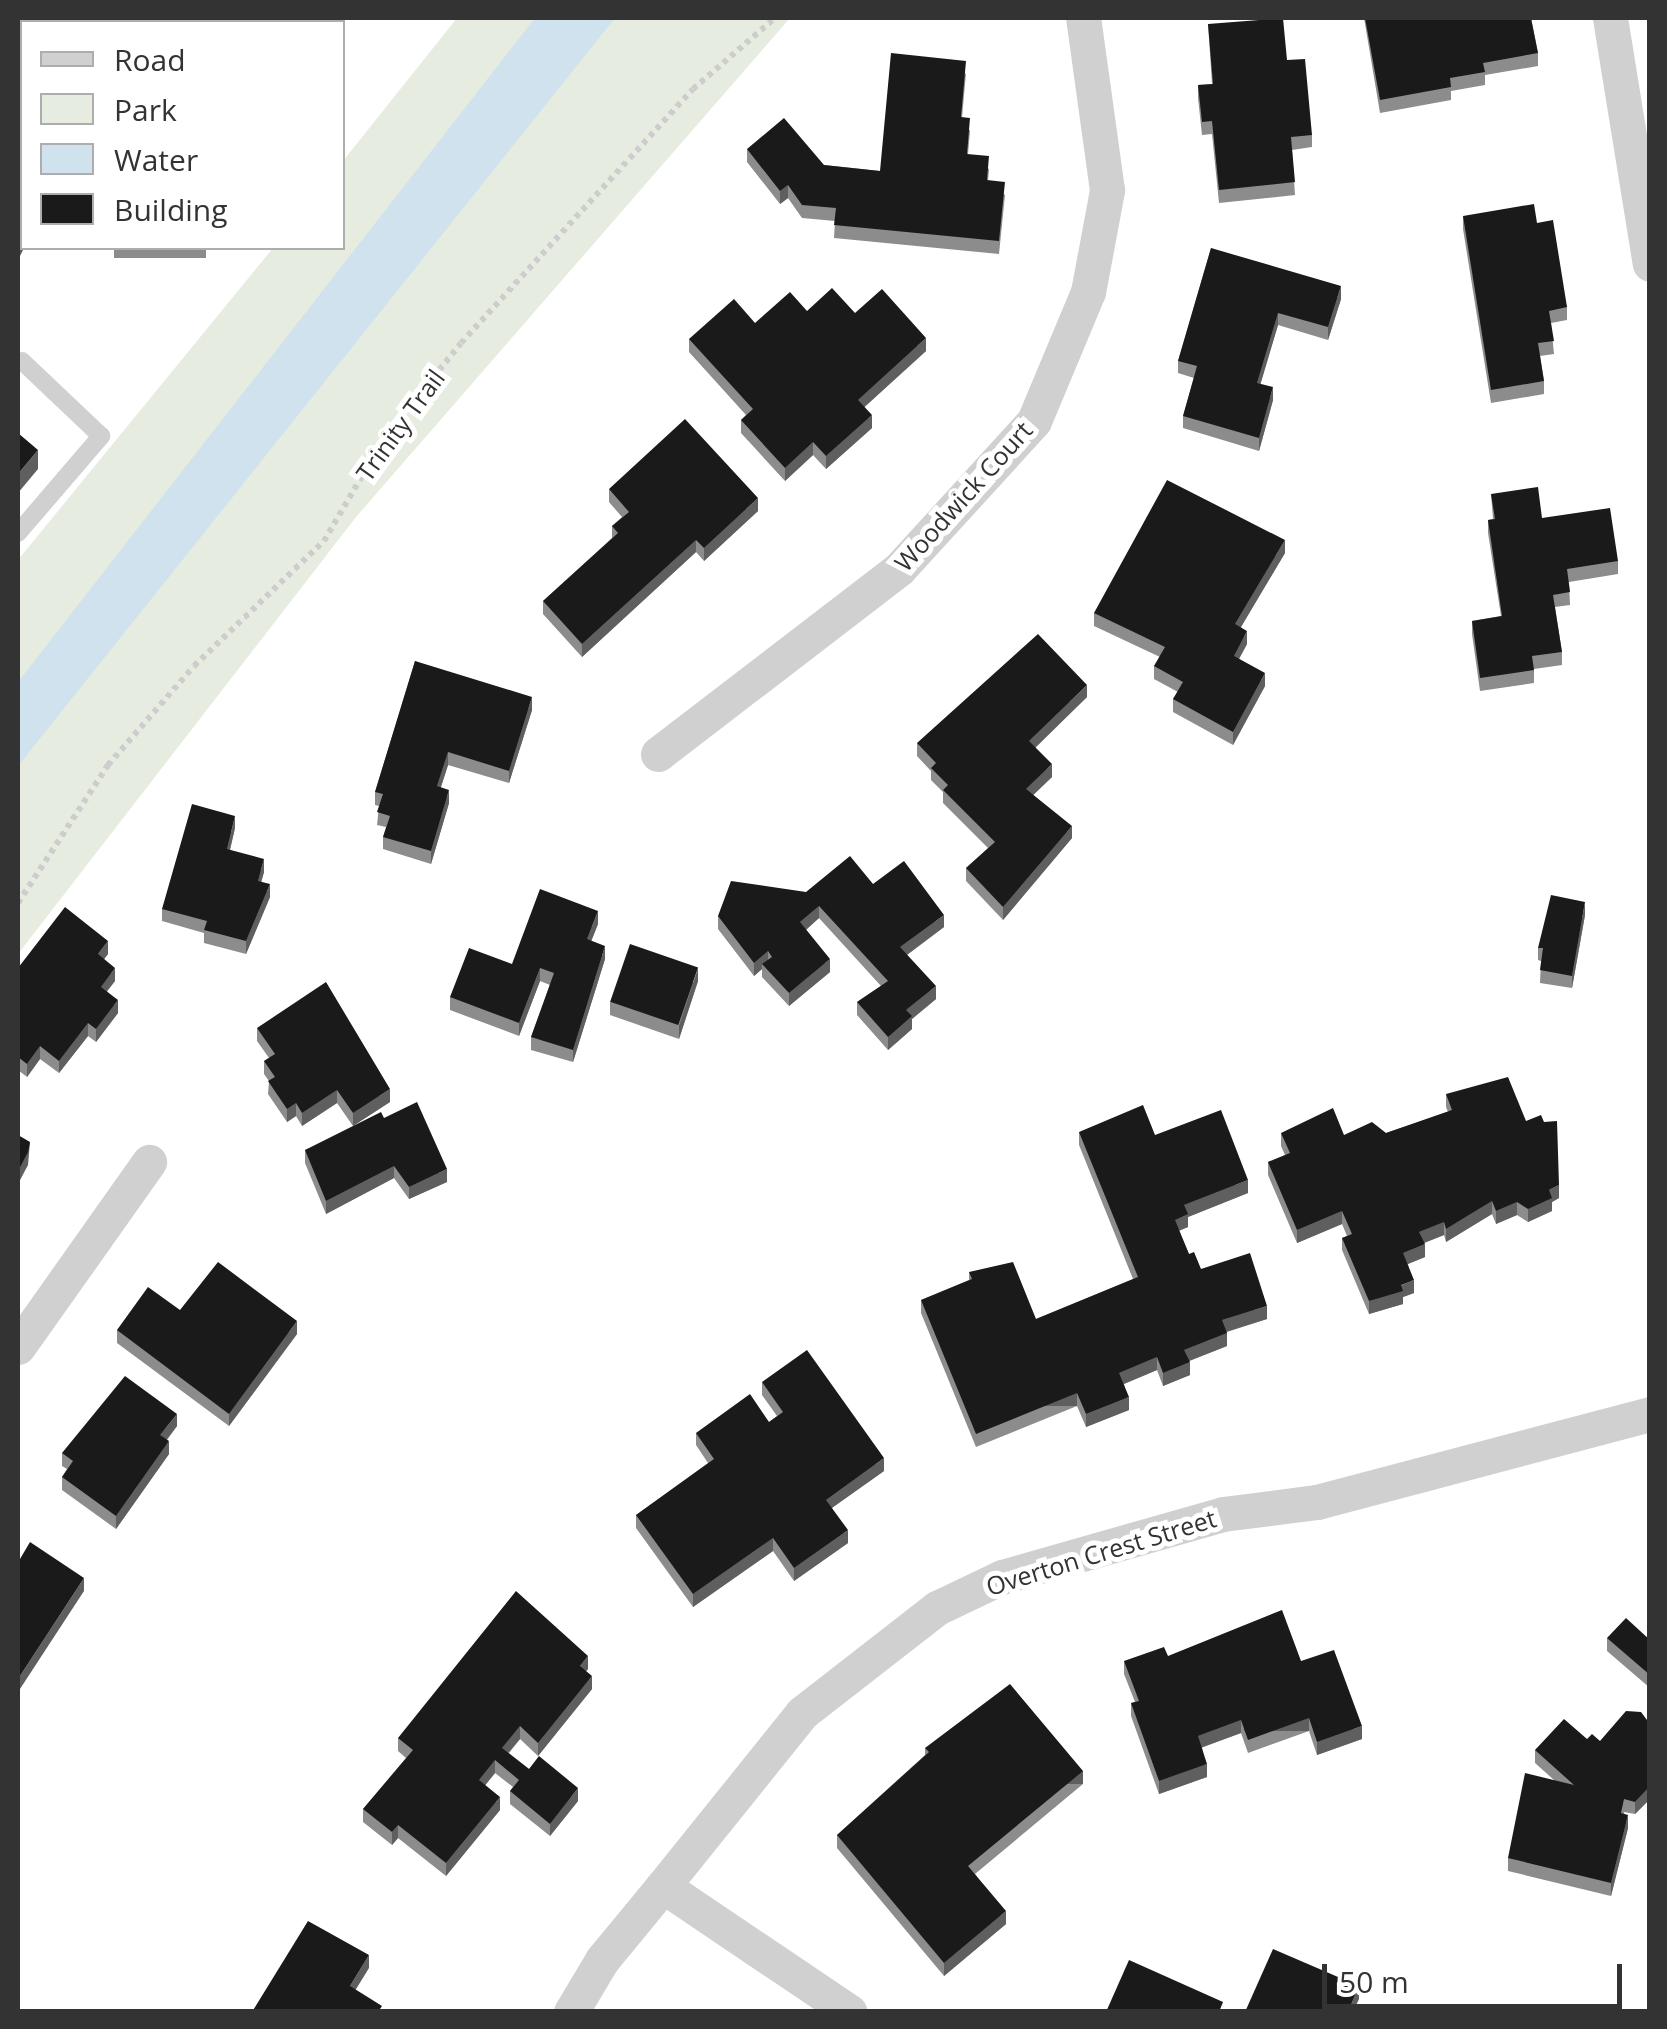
<!DOCTYPE html>
<style>
body{margin:0}
#map{position:relative;width:1667px;height:2029px;overflow:hidden;background:#fff;font-family:"Open Sans",sans-serif}
div>[style]{position:absolute}
[style*='--x']{left:calc(var(--x)*1px);top:calc(var(--y)*1px);width:calc(var(--w)*1px);rotate:calc(var(--a)*1deg)}
.green>*{inset:0;background:#e6ecdf}
.water>*{inset:0;background:#cfe2ee}
.path>*{height:6px;margin-top:-3px;transform-origin:0;background:repeating-linear-gradient(90deg,#cdcdcd 0 5px,transparent 0 10px)}
.service>*{height:18px;margin:-9px;padding:0 9px;transform-origin:9px;border-radius:9px;background:#d0d0d0}
.minor>*{height:35px;margin:-17.5px;padding:0 17.5px;transform-origin:17.5px;border-radius:17.5px;background:#d0d0d0}
.wall>*{inset:0;background:#8c8c8c;transform-origin:0 0}
.shaded-wall>*{inset:0;background:#5f5f5f;transform-origin:0 0}
.building>*{inset:0;background:#1a1a1a;transform-origin:0 0}
span{translate:-50% -50%;white-space:nowrap;text-align:center;line-height:1.15;-webkit-text-stroke:10px #fff;paint-order:stroke}
.street-label{font-size:25px;color:#333}
.frame{position:absolute;inset:0;border:20px solid #333;pointer-events:none}
.legend{position:absolute;left:20px;top:20px;width:325px;height:230px;box-sizing:border-box;background:#fff;border:2px solid #adadad;margin:0;padding:12px 18px;list-style:none;font-size:30px;color:#333}
.legend li{display:flex;align-items:center;gap:20px;height:50px}
.legend b{width:50px;border:2px solid #adadad}
.scale{position:absolute;left:1322px;top:1964px;width:300px;height:45px;box-sizing:border-box;border:5px solid #333;border-top:0;padding-left:12px;font-size:30px;line-height:35px;white-space:nowrap;color:#333;-webkit-text-stroke:8px #fff;paint-order:stroke}
</style>
<div id="map">
<div class="green">
<i style="clip-path:polygon(457px 18px,790px 18px,356px 517px,18px 954px,18px 560px,273px 248px,342px 248px,343px 161px)"></i>
</div>
<div class="water">
<i style="clip-path:polygon(535px 18px,615px 18px,18px 766px,18px 682px)"></i>
</div>
<div class="path">
<i style="--x:18;--y:903;--w:165;--a:-56.9"></i>
<i style="--x:108;--y:765;--w:131;--a:-49"></i>
<i style="--x:194;--y:666;--w:180;--a:-43.9"></i>
<i style="--x:324;--y:541;--w:117;--a:-59.7"></i>
<i style="--x:383;--y:440;--w:124;--a:-51.2"></i>
<i style="--x:461;--y:343;--w:344;--a:-47.6"></i>
<i style="--x:693;--y:89;--w:108;--a:-40.9"></i>
</div>
<div class="service">
<i style="--x:18;--y:533;--w:128;--a:-49.4"></i>
<i style="--x:101;--y:436;--w:109;--a:-136.5"></i>
</div>
<div class="minor">
<i style="--x:1610;--y:18;--w:249;--a:80.8"></i>
<i style="--x:658;--y:754;--w:304;--a:-37.5"></i>
<i style="--x:899;--y:569;--w:200;--a:-47.6"></i>
<i style="--x:1034;--y:421;--w:140;--a:-67.3"></i>
<i style="--x:1088;--y:292;--w:104;--a:-79.4"></i>
<i style="--x:1107;--y:190;--w:174;--a:-97.9"></i>
<i style="--x:18;--y:1347;--w:227;--a:-54.7"></i>
<i style="--x:663;--y:1886;--w:222;--a:-51.2"></i>
<i style="--x:802;--y:1713;--w:171;--a:-37.9"></i>
<i style="--x:937;--y:1608;--w:72;--a:-25.5"></i>
<i style="--x:1002;--y:1577;--w:230;--a:-15.9"></i>
<i style="--x:1223;--y:1514;--w:95;--a:-7.3"></i>
<i style="--x:1317;--y:1502;--w:344;--a:-14.8"></i>
<i style="--x:571;--y:2012;--w:61;--a:-59.2"></i>
<i style="--x:602;--y:1960;--w:96;--a:-50.5"></i>
<i style="--x:663;--y:1886;--w:225;--a:34"></i>
</div>
<div class="wall">
<i style="clip-path:polygon(1364px 18px,1531px 18px,1538px 53px,1538px 66px,1485px 75px,1485px 85px,1451px 91px,1451px 100px,1380px 113px)"></i>
<i style="clip-path:polygon(1208px 24px,1287px 60px,1312px 135px,1312px 147px,1292px 150px,1295px 195px,1219px 203px,1212px 134px,1202px 135px,1198px 98px,1198px 85px,1212px 84px)"></i>
<i style="clip-path:polygon(966px 73px,962px 118px,970px 131px,968px 154px,989px 169px,988px 181px,1005px 195px,999px 254px,834px 238px,835px 221px,802px 218px,788px 198px,780px 204px,747px 162px,747px 149px,824px 165px,880px 171px)"></i>
<i style="clip-path:polygon(1463px 216px,1537px 223px,1567px 307px,1567px 320px,1551px 323px,1554px 354px,1540px 356px,1544px 381px,1544px 394px,1491px 403px,1463px 229px)"></i>
<i style="left:114px;top:248px;width:92px;height:10px"></i>
<i style="clip-path:polygon(1211px 248px,1341px 299px,1328px 340px,1278px 325px,1260px 384px,1273px 400px,1259px 451px,1183px 428px,1183px 416px,1194px 378px,1178px 373px,1178px 361px)"></i>
<i style="clip-path:polygon(807px 311px,855px 313px,926px 351px,864px 407px,872px 428px,826px 469px,813px 455px,785px 481px,741px 433px,741px 420px,746px 415px,689px 352px,689px 339px)"></i>
<i style="clip-path:polygon(609px 489px,758px 511px,704px 561px,696px 552px,582px 657px,543px 614px,543px 601px,612px 538px,612px 526px,622px 517px,609px 502px)"></i>
<i style="clip-path:polygon(1491px 494px,1542px 518px,1618px 561px,1618px 574px,1569px 582px,1570px 605px,1555px 607px,1562px 652px,1562px 665px,1534px 669px,1534px 683px,1480px 691px,1472px 634px,1472px 621px,1501px 616px,1488px 533px,1488px 520px,1493px 519px)"></i>
<i style="clip-path:polygon(1285px 553px,1241px 627px,1247px 644px,1239px 659px,1265px 686px,1233px 745px,1173px 712px,1173px 699px,1178px 692px,1154px 679px,1154px 666px,1160px 657px,1094px 626px,1094px 613px)"></i>
<i style="clip-path:polygon(415px 661px,532px 710px,509px 783px,448px 765px,441px 787px,449px 803px,431px 864px,383px 849px,383px 837px,386px 827px,377px 825px,379px 806px,375px 805px,375px 792px)"></i>
<i style="clip-path:polygon(1087px 697px,1035px 747px,1052px 777px,1033px 795px,1072px 838px,1003px 920px,966px 881px,966px 868px,988px 848px,943px 803px,943px 792px,931px 780px,931px 771px,917px 756px,917px 743px)"></i>
<i style="clip-path:polygon(235px 828px,230px 850px,264px 872px,261px 882px,270px 897px,246px 954px,204px 943px,204px 933px,162px 921px,162px 909px)"></i>
<i style="clip-path:polygon(873px 884px,944px 927px,907px 955px,936px 999px,912px 1019px,912px 1029px,888px 1050px,857px 1015px,857px 1002px,881px 986px,819px 918px,806px 930px,830px 972px,789px 1006px,762px 977px,762px 969px,754px 976px,718px 929px,718px 916px,806px 892px)"></i>
<i style="clip-path:polygon(1585px 915px,1572px 988px,1540px 983px,1541px 961px,1538px 960px,1538px 948px)"></i>
<i style="clip-path:polygon(598px 924px,591px 941px,605px 959px,573px 1062px,531px 1050px,531px 1037px,550px 985px,540px 981px,519px 1036px,450px 1010px,450px 997px,512px 964px)"></i>
<i style="clip-path:polygon(108px 954px,104px 959px,115px 981px,107px 991px,118px 1013px,96px 1042px,88px 1036px,59px 1073px,40px 1059px,27px 1077px,18px 1070px,18px 968px)"></i>
<i style="clip-path:polygon(698px 981px,679px 1039px,610px 1015px,610px 1002px)"></i>
<i style="clip-path:polygon(257px 1028px,390px 1102px,353px 1126px,337px 1103px,302px 1126px,296px 1116px,287px 1122px,268px 1094px,269px 1081px,264px 1074px,264px 1061px,269px 1058px,257px 1041px)"></i>
<i style="clip-path:polygon(1446px 1094px,1559px 1198px,1552px 1202px,1552px 1211px,1528px 1222px,1517px 1215px,1496px 1224px,1492px 1214px,1446px 1242px,1444px 1235px,1424px 1243px,1425px 1257px,1408px 1264px,1414px 1293px,1403px 1297px,1403px 1304px,1369px 1314px,1342px 1250px,1342px 1238px,1347px 1236px,1342px 1224px,1297px 1243px,1268px 1175px,1268px 1162px,1285px 1155px,1281px 1146px,1281px 1133px,1344px 1135px,1386px 1133px,1448px 1112px,1446px 1107px)"></i>
<i style="clip-path:polygon(384px 1118px,447px 1182px,409px 1199px,394px 1178px,326px 1214px,305px 1163px,305px 1150px)"></i>
<i style="clip-path:polygon(1079px 1132px,1155px 1135px,1248px 1193px,1188px 1217px,1188px 1227px,1179px 1231px,1189px 1254px,1201px 1269px,1267px 1319px,1227px 1332px,1227px 1346px,1189px 1361px,1190px 1375px,1163px 1386px,1157px 1370px,1124px 1384px,1129px 1410px,1086px 1427px,1077px 1406px,976px 1447px,921px 1313px,921px 1300px,969px 1280px,969px 1272px,1036px 1319px,1133px 1279px,1079px 1145px)"></i>
<i style="clip-path:polygon(180px 1310px,297px 1334px,229px 1426px,117px 1343px,117px 1330px)"></i>
<i style="clip-path:polygon(762px 1382px,884px 1471px,832px 1508px,848px 1543px,794px 1581px,773px 1551px,693px 1607px,636px 1528px,636px 1515px,708px 1463px,696px 1445px,696px 1433px,769px 1422px,777px 1416px,762px 1395px)"></i>
<i style="clip-path:polygon(177px 1426px,167px 1440px,169px 1454px,116px 1529px,62px 1490px,62px 1477px,67px 1469px,62px 1466px,62px 1453px)"></i>
<i style="clip-path:polygon(1607px 1638px,1650px 1640px,1650px 1688px,1607px 1651px)"></i>
<i style="clip-path:polygon(1168px 1656px,1301px 1661px,1362px 1739px,1317px 1755px,1309px 1731px,1248px 1753px,1241px 1733px,1202px 1747px,1207px 1777px,1159px 1794px,1131px 1716px,1131px 1703px,1135px 1702px,1124px 1674px,1124px 1661px)"></i>
<i style="clip-path:polygon(588px 1669px,586px 1671px,592px 1689px,538px 1756px,520px 1739px,509px 1753px,529px 1769px,578px 1801px,550px 1836px,510px 1804px,510px 1791px,513px 1787px,495px 1773px,485px 1785px,500px 1810px,446px 1876px,398px 1838px,392px 1845px,363px 1822px,363px 1809px,406px 1758px,398px 1751px,398px 1738px)"></i>
<i style="clip-path:polygon(1650px 1724px,1650px 1799px,1635px 1814px,1624px 1812px,1628px 1828px,1611px 1896px,1508px 1871px,1508px 1858px,1554px 1780px,1535px 1763px,1535px 1750px,1587px 1739px,1600px 1741px)"></i>
<i style="clip-path:polygon(925px 1748px,1083px 1784px,975px 1874px,1006px 1924px,944px 1976px,837px 1848px,837px 1835px,925px 1755px)"></i>
</div>
<div class="shaded-wall">
<i style="clip-path:polygon(788px 185px,788px 198px,780px 204px,780px 191px)"></i>
<i style="clip-path:polygon(22px 237px,24px 248px,19px 258px,19px 245px)"></i>
<i style="clip-path:polygon(1341px 286px,1341px 299px,1328px 340px,1328px 327px)"></i>
<i style="clip-path:polygon(1278px 313px,1278px 325px,1257px 396px,1257px 383px)"></i>
<i style="clip-path:polygon(926px 338px,926px 351px,858px 413px,858px 400px)"></i>
<i style="clip-path:polygon(1273px 387px,1273px 400px,1259px 451px,1259px 438px)"></i>
<i style="clip-path:polygon(872px 415px,872px 428px,826px 469px,826px 456px)"></i>
<i style="clip-path:polygon(813px 442px,813px 455px,785px 481px,785px 468px)"></i>
<i style="clip-path:polygon(38px 450px,38px 469px,18px 493px,18px 474px)"></i>
<i style="clip-path:polygon(758px 498px,758px 511px,704px 561px,704px 548px)"></i>
<i style="clip-path:polygon(696px 540px,696px 552px,582px 657px,582px 644px)"></i>
<i style="clip-path:polygon(1285px 540px,1285px 553px,1235px 637px,1235px 624px)"></i>
<i style="clip-path:polygon(1247px 631px,1247px 644px,1234px 668px,1234px 656px)"></i>
<i style="clip-path:polygon(1265px 673px,1265px 686px,1233px 745px,1233px 732px)"></i>
<i style="clip-path:polygon(1087px 685px,1087px 697px,1029px 754px,1029px 741px)"></i>
<i style="clip-path:polygon(532px 697px,532px 710px,509px 783px,509px 771px)"></i>
<i style="clip-path:polygon(448px 752px,448px 765px,437px 799px,437px 786px)"></i>
<i style="clip-path:polygon(1052px 764px,1052px 777px,1026px 802px,1026px 789px)"></i>
<i style="clip-path:polygon(449px 790px,449px 803px,431px 864px,431px 851px)"></i>
<i style="clip-path:polygon(235px 816px,235px 828px,227px 862px,227px 849px)"></i>
<i style="clip-path:polygon(1072px 826px,1072px 838px,1003px 920px,1003px 907px)"></i>
<i style="clip-path:polygon(264px 859px,264px 872px,258px 894px,258px 881px)"></i>
<i style="clip-path:polygon(270px 884px,270px 897px,246px 954px,246px 941px)"></i>
<i style="clip-path:polygon(1585px 902px,1585px 915px,1572px 988px,1572px 976px)"></i>
<i style="clip-path:polygon(819px 906px,819px 918px,800px 935px,800px 922px)"></i>
<i style="clip-path:polygon(598px 911px,598px 924px,587px 952px,587px 939px)"></i>
<i style="clip-path:polygon(944px 915px,944px 927px,900px 960px,900px 947px)"></i>
<i style="clip-path:polygon(108px 941px,108px 954px,98px 967px,98px 954px)"></i>
<i style="clip-path:polygon(605px 946px,605px 959px,573px 1062px,573px 1050px)"></i>
<i style="clip-path:polygon(768px 951px,768px 964px,762px 964px,762px 969px,754px 976px,754px 963px)"></i>
<i style="clip-path:polygon(830px 959px,830px 972px,789px 1006px,789px 993px)"></i>
<i style="clip-path:polygon(115px 968px,115px 981px,101px 999px,101px 987px)"></i>
<i style="clip-path:polygon(540px 968px,540px 981px,519px 1036px,519px 1023px)"></i>
<i style="clip-path:polygon(698px 968px,698px 981px,679px 1039px,679px 1026px)"></i>
<i style="clip-path:polygon(936px 986px,936px 999px,912px 1019px,912px 1029px,888px 1050px,888px 1037px,906px 1010px)"></i>
<i style="clip-path:polygon(118px 1000px,118px 1013px,96px 1042px,96px 1029px)"></i>
<i style="clip-path:polygon(88px 1023px,88px 1036px,59px 1073px,59px 1061px)"></i>
<i style="clip-path:polygon(40px 1046px,40px 1059px,27px 1077px,27px 1064px)"></i>
<i style="clip-path:polygon(390px 1089px,390px 1102px,353px 1126px,353px 1113px)"></i>
<i style="clip-path:polygon(337px 1090px,337px 1103px,302px 1126px,302px 1113px)"></i>
<i style="clip-path:polygon(296px 1103px,296px 1116px,287px 1122px,287px 1109px)"></i>
<i style="clip-path:polygon(30px 1142px,28px 1165px,18px 1184px,18px 1171px)"></i>
<i style="clip-path:polygon(394px 1166px,394px 1178px,326px 1214px,326px 1201px)"></i>
<i style="clip-path:polygon(447px 1169px,447px 1182px,409px 1199px,409px 1187px)"></i>
<i style="clip-path:polygon(1248px 1180px,1248px 1193px,1188px 1217px,1188px 1227px,1175px 1232px,1175px 1220px,1184px 1205px)"></i>
<i style="clip-path:polygon(1559px 1185px,1559px 1198px,1552px 1202px,1552px 1211px,1528px 1222px,1528px 1209px,1549px 1190px)"></i>
<i style="clip-path:polygon(1492px 1201px,1492px 1214px,1446px 1242px,1446px 1229px)"></i>
<i style="clip-path:polygon(1517px 1202px,1517px 1215px,1496px 1224px,1496px 1211px)"></i>
<i style="clip-path:polygon(1342px 1211px,1342px 1224px,1297px 1243px,1297px 1230px)"></i>
<i style="clip-path:polygon(1444px 1222px,1444px 1235px,1419px 1245px,1419px 1232px)"></i>
<i style="clip-path:polygon(1425px 1244px,1425px 1257px,1403px 1266px,1403px 1253px)"></i>
<i style="clip-path:polygon(1414px 1280px,1414px 1293px,1403px 1297px,1403px 1304px,1369px 1314px,1369px 1301px)"></i>
<i style="clip-path:polygon(1267px 1306px,1267px 1319px,1222px 1333px,1222px 1320px)"></i>
<i style="clip-path:polygon(297px 1321px,297px 1334px,229px 1426px,229px 1414px)"></i>
<i style="clip-path:polygon(1227px 1333px,1227px 1346px,1184px 1363px,1184px 1350px)"></i>
<i style="clip-path:polygon(1157px 1357px,1157px 1370px,1119px 1386px,1119px 1373px)"></i>
<i style="clip-path:polygon(1190px 1362px,1190px 1375px,1163px 1386px,1163px 1373px)"></i>
<i style="left:1077px;top:1393px;width:13px;height:109px;rotate:90deg"></i>
<i style="clip-path:polygon(1129px 1397px,1129px 1410px,1086px 1427px,1086px 1414px)"></i>
<i style="clip-path:polygon(177px 1414px,177px 1426px,160px 1448px,160px 1435px)"></i>
<i style="clip-path:polygon(169px 1441px,169px 1454px,116px 1529px,116px 1516px)"></i>
<i style="clip-path:polygon(884px 1458px,884px 1471px,826px 1512px,826px 1500px)"></i>
<i style="clip-path:polygon(848px 1530px,848px 1543px,794px 1581px,794px 1568px)"></i>
<i style="clip-path:polygon(773px 1538px,773px 1551px,693px 1607px,693px 1594px)"></i>
<i style="clip-path:polygon(84px 1578px,84px 1591px,18px 1692px,18px 1679px)"></i>
<i style="clip-path:polygon(588px 1656px,588px 1669px,580px 1679px,580px 1666px)"></i>
<i style="clip-path:polygon(592px 1676px,592px 1689px,538px 1756px,538px 1743px)"></i>
<i style="left:1309px;top:1718px;width:13px;height:65px;rotate:90deg"></i>
<i style="clip-path:polygon(1241px 1720px,1241px 1733px,1198px 1749px,1198px 1736px)"></i>
<i style="clip-path:polygon(520px 1726px,520px 1739px,502px 1760px,502px 1748px)"></i>
<i style="clip-path:polygon(1362px 1726px,1362px 1739px,1317px 1755px,1317px 1742px)"></i>
<i style="clip-path:polygon(495px 1760px,495px 1773px,479px 1793px,479px 1780px)"></i>
<i style="clip-path:polygon(1207px 1764px,1207px 1777px,1159px 1794px,1159px 1781px)"></i>
<i style="left:1083px;top:1771px;width:13px;height:149px;rotate:90deg"></i>
<i style="clip-path:polygon(1650px 1786px,1650px 1799px,1635px 1814px,1635px 1802px)"></i>
<i style="clip-path:polygon(578px 1788px,578px 1801px,550px 1836px,550px 1824px)"></i>
<i style="clip-path:polygon(500px 1797px,500px 1810px,446px 1876px,446px 1863px)"></i>
<i style="clip-path:polygon(1628px 1815px,1628px 1828px,1611px 1896px,1611px 1883px)"></i>
<i style="clip-path:polygon(398px 1825px,398px 1838px,392px 1845px,392px 1832px)"></i>
<i style="clip-path:polygon(1006px 1911px,1006px 1924px,944px 1976px,944px 1963px)"></i>
<i style="clip-path:polygon(369px 1955px,369px 1968px,350px 1999px,350px 1986px)"></i>
<i style="clip-path:polygon(1359px 1986px,1359px 1999px,1353px 2012px,1348px 2012px)"></i>
</div>
<div class="building">
<i style="clip-path:polygon(1283px 18px,1287px 60px,1305px 59px,1312px 135px,1291px 137px,1295px 182px,1219px 190px,1212px 121px,1202px 122px,1198px 85px,1213px 84px,1208px 24px)"></i>
<i style="clip-path:polygon(1365px 18px,1531px 18px,1538px 53px,1483px 63px,1485px 72px,1450px 78px,1451px 87px,1380px 100px)"></i>
<i style="clip-path:polygon(891px 53px,966px 61px,961px 117px,970px 118px,967px 154px,989px 156px,987px 180px,1005px 182px,999px 241px,834px 225px,836px 208px,802px 205px,788px 185px,780px 191px,747px 149px,784px 118px,824px 165px,880px 171px)"></i>
<i style="clip-path:polygon(22px 118px,22px 237px,19px 245px,18px 128px)"></i>
<i style="clip-path:polygon(1534px 204px,1537px 223px,1553px 220px,1567px 307px,1549px 311px,1554px 341px,1538px 343px,1544px 381px,1491px 390px,1463px 216px)"></i>
<i style="clip-path:polygon(1211px 248px,1341px 286px,1328px 327px,1278px 313px,1257px 383px,1273px 387px,1259px 438px,1183px 416px,1197px 366px,1178px 361px)"></i>
<i style="clip-path:polygon(832px 288px,855px 313px,882px 289px,926px 338px,858px 400px,872px 415px,826px 456px,813px 442px,785px 468px,741px 420px,753px 409px,689px 339px,734px 299px,755px 323px,790px 292px,807px 311px)"></i>
<i style="clip-path:polygon(685px 419px,758px 498px,704px 548px,696px 540px,582px 644px,543px 601px,618px 533px,612px 526px,629px 512px,609px 489px)"></i>
<i style="clip-path:polygon(18px 433px,38px 450px,18px 474px)"></i>
<i style="clip-path:polygon(1167px 480px,1285px 540px,1235px 624px,1247px 631px,1234px 656px,1265px 673px,1233px 732px,1173px 699px,1183px 682px,1154px 666px,1165px 647px,1094px 613px)"></i>
<i style="clip-path:polygon(1538px 487px,1542px 518px,1610px 508px,1618px 561px,1567px 569px,1570px 592px,1553px 595px,1562px 652px,1532px 656px,1534px 670px,1480px 678px,1472px 621px,1502px 616px,1488px 520px,1495px 519px,1491px 494px)"></i>
<i style="clip-path:polygon(1038px 634px,1087px 685px,1029px 741px,1052px 764px,1026px 789px,1072px 826px,1003px 907px,966px 868px,995px 842px,943px 790px,948px 785px,931px 768px,936px 763px,917px 743px)"></i>
<i style="clip-path:polygon(415px 661px,532px 697px,509px 771px,448px 752px,437px 786px,449px 790px,431px 851px,383px 837px,390px 816px,377px 812px,383px 794px,375px 792px)"></i>
<i style="clip-path:polygon(192px 804px,235px 816px,227px 849px,264px 859px,258px 881px,270px 884px,246px 941px,204px 930px,207px 921px,162px 909px)"></i>
<i style="clip-path:polygon(850px 856px,873px 884px,904px 861px,944px 915px,900px 947px,936px 986px,906px 1010px,912px 1016px,888px 1037px,857px 1002px,888px 981px,819px 906px,800px 922px,830px 959px,789px 993px,762px 964px,772px 957px,768px 951px,754px 963px,718px 916px,731px 881px,806px 892px)"></i>
<i style="clip-path:polygon(540px 889px,598px 911px,587px 939px,605px 946px,573px 1050px,531px 1037px,554px 973px,540px 968px,519px 1023px,450px 997px,469px 948px,512px 964px)"></i>
<i style="clip-path:polygon(1551px 895px,1585px 902px,1572px 976px,1540px 970px,1543px 948px,1538px 948px)"></i>
<i style="clip-path:polygon(65px 907px,108px 941px,98px 954px,115px 968px,101px 987px,118px 1000px,96px 1029px,88px 1023px,59px 1061px,40px 1046px,27px 1064px,18px 1057px,18px 968px)"></i>
<i style="left:630px;top:944px;width:72px;height:61px;rotate:19deg"></i>
<i style="clip-path:polygon(326px 982px,390px 1089px,353px 1113px,337px 1090px,302px 1113px,296px 1103px,287px 1109px,268px 1081px,275px 1077px,264px 1061px,275px 1054px,257px 1028px)"></i>
<i style="clip-path:polygon(1508px 1077px,1526px 1121px,1541px 1115px,1544px 1122px,1557px 1121px,1559px 1185px,1549px 1190px,1552px 1198px,1528px 1209px,1517px 1202px,1496px 1211px,1492px 1201px,1446px 1229px,1444px 1222px,1419px 1232px,1425px 1244px,1403px 1253px,1414px 1280px,1401px 1285px,1403px 1291px,1369px 1301px,1342px 1238px,1352px 1234px,1342px 1211px,1297px 1230px,1268px 1162px,1290px 1153px,1281px 1133px,1333px 1108px,1344px 1135px,1372px 1122px,1386px 1133px,1452px 1110px,1446px 1094px)"></i>
<i style="clip-path:polygon(417px 1102px,447px 1169px,409px 1187px,394px 1166px,326px 1201px,305px 1150px,381px 1112px,384px 1118px)"></i>
<i style="clip-path:polygon(1143px 1105px,1155px 1135px,1221px 1110px,1248px 1180px,1184px 1205px,1188px 1214px,1175px 1220px,1189px 1254px,1194px 1252px,1201px 1269px,1250px 1253px,1267px 1306px,1222px 1320px,1227px 1333px,1184px 1350px,1190px 1362px,1163px 1373px,1157px 1357px,1119px 1373px,1129px 1397px,1086px 1414px,1077px 1393px,976px 1434px,921px 1300px,972px 1279px,969px 1272px,1013px 1262px,1036px 1319px,1138px 1277px,1079px 1132px)"></i>
<i style="clip-path:polygon(18px 1135px,30px 1142px,28px 1152px,18px 1171px)"></i>
<i style="clip-path:polygon(218px 1262px,297px 1321px,229px 1414px,117px 1330px,148px 1287px,180px 1310px)"></i>
<i style="clip-path:polygon(807px 1350px,884px 1458px,826px 1500px,848px 1530px,794px 1568px,773px 1538px,693px 1594px,636px 1515px,714px 1459px,696px 1433px,750px 1394px,769px 1422px,783px 1412px,762px 1382px)"></i>
<i style="clip-path:polygon(125px 1376px,177px 1414px,160px 1435px,169px 1441px,116px 1516px,62px 1477px,73px 1461px,62px 1453px)"></i>
<i style="clip-path:polygon(30px 1542px,84px 1578px,18px 1679px,18px 1557px,20px 1559px)"></i>
<i style="clip-path:polygon(516px 1591px,588px 1656px,580px 1666px,592px 1676px,538px 1743px,520px 1726px,502px 1748px,529px 1769px,539px 1756px,578px 1788px,550px 1824px,510px 1791px,519px 1780px,495px 1760px,479px 1780px,500px 1797px,446px 1863px,398px 1825px,392px 1832px,363px 1809px,413px 1750px,398px 1738px)"></i>
<i style="clip-path:polygon(1282px 1610px,1301px 1661px,1334px 1650px,1362px 1726px,1317px 1742px,1309px 1718px,1248px 1740px,1241px 1720px,1198px 1736px,1207px 1764px,1159px 1781px,1131px 1703px,1139px 1701px,1124px 1661px,1164px 1647px,1168px 1656px)"></i>
<i style="clip-path:polygon(1626px 1618px,1650px 1640px,1650px 1675px,1607px 1638px)"></i>
<i style="clip-path:polygon(1010px 1684px,1083px 1771px,968px 1866px,1006px 1911px,944px 1963px,837px 1835px,929px 1752px,925px 1748px)"></i>
<i style="clip-path:polygon(1626px 1711px,1641px 1712px,1650px 1724px,1650px 1786px,1635px 1802px,1624px 1799px,1621px 1813px,1628px 1815px,1611px 1883px,1508px 1858px,1525px 1773px,1574px 1785px,1535px 1750px,1564px 1719px,1587px 1739px,1592px 1734px,1600px 1741px)"></i>
<i style="clip-path:polygon(308px 1921px,369px 1955px,350px 1986px,382px 2006px,378px 2012px,252px 2012px)"></i>
<i style="clip-path:polygon(1273px 1949px,1359px 1986px,1348px 2012px,1245px 2012px)"></i>
<i style="clip-path:polygon(1129px 1960px,1223px 2002px,1219px 2012px,1106px 2012px)"></i>
</div>
<div class="street-label">
<span style="left:400px;top:425px;rotate:-54deg">Trinity Trail</span>
<span style="left:963px;top:496px;rotate:-48deg">Woodwick Court</span>
<span style="left:1101px;top:1552px;rotate:-17deg">Overton Crest Street</span>
</div>
<div class="frame"></div>
<ul class="legend">
<li><b style="height:12px;background:#d0d0d0"></b>Road</li>
<li><b style="height:28px;background:#e6ecdf"></b>Park</li>
<li><b style="height:28px;background:#cfe2ee"></b>Water</li>
<li><b style="height:28px;background:#1a1a1a"></b>Building</li>
</ul>
<div class="scale">50 m</div>
</div>
